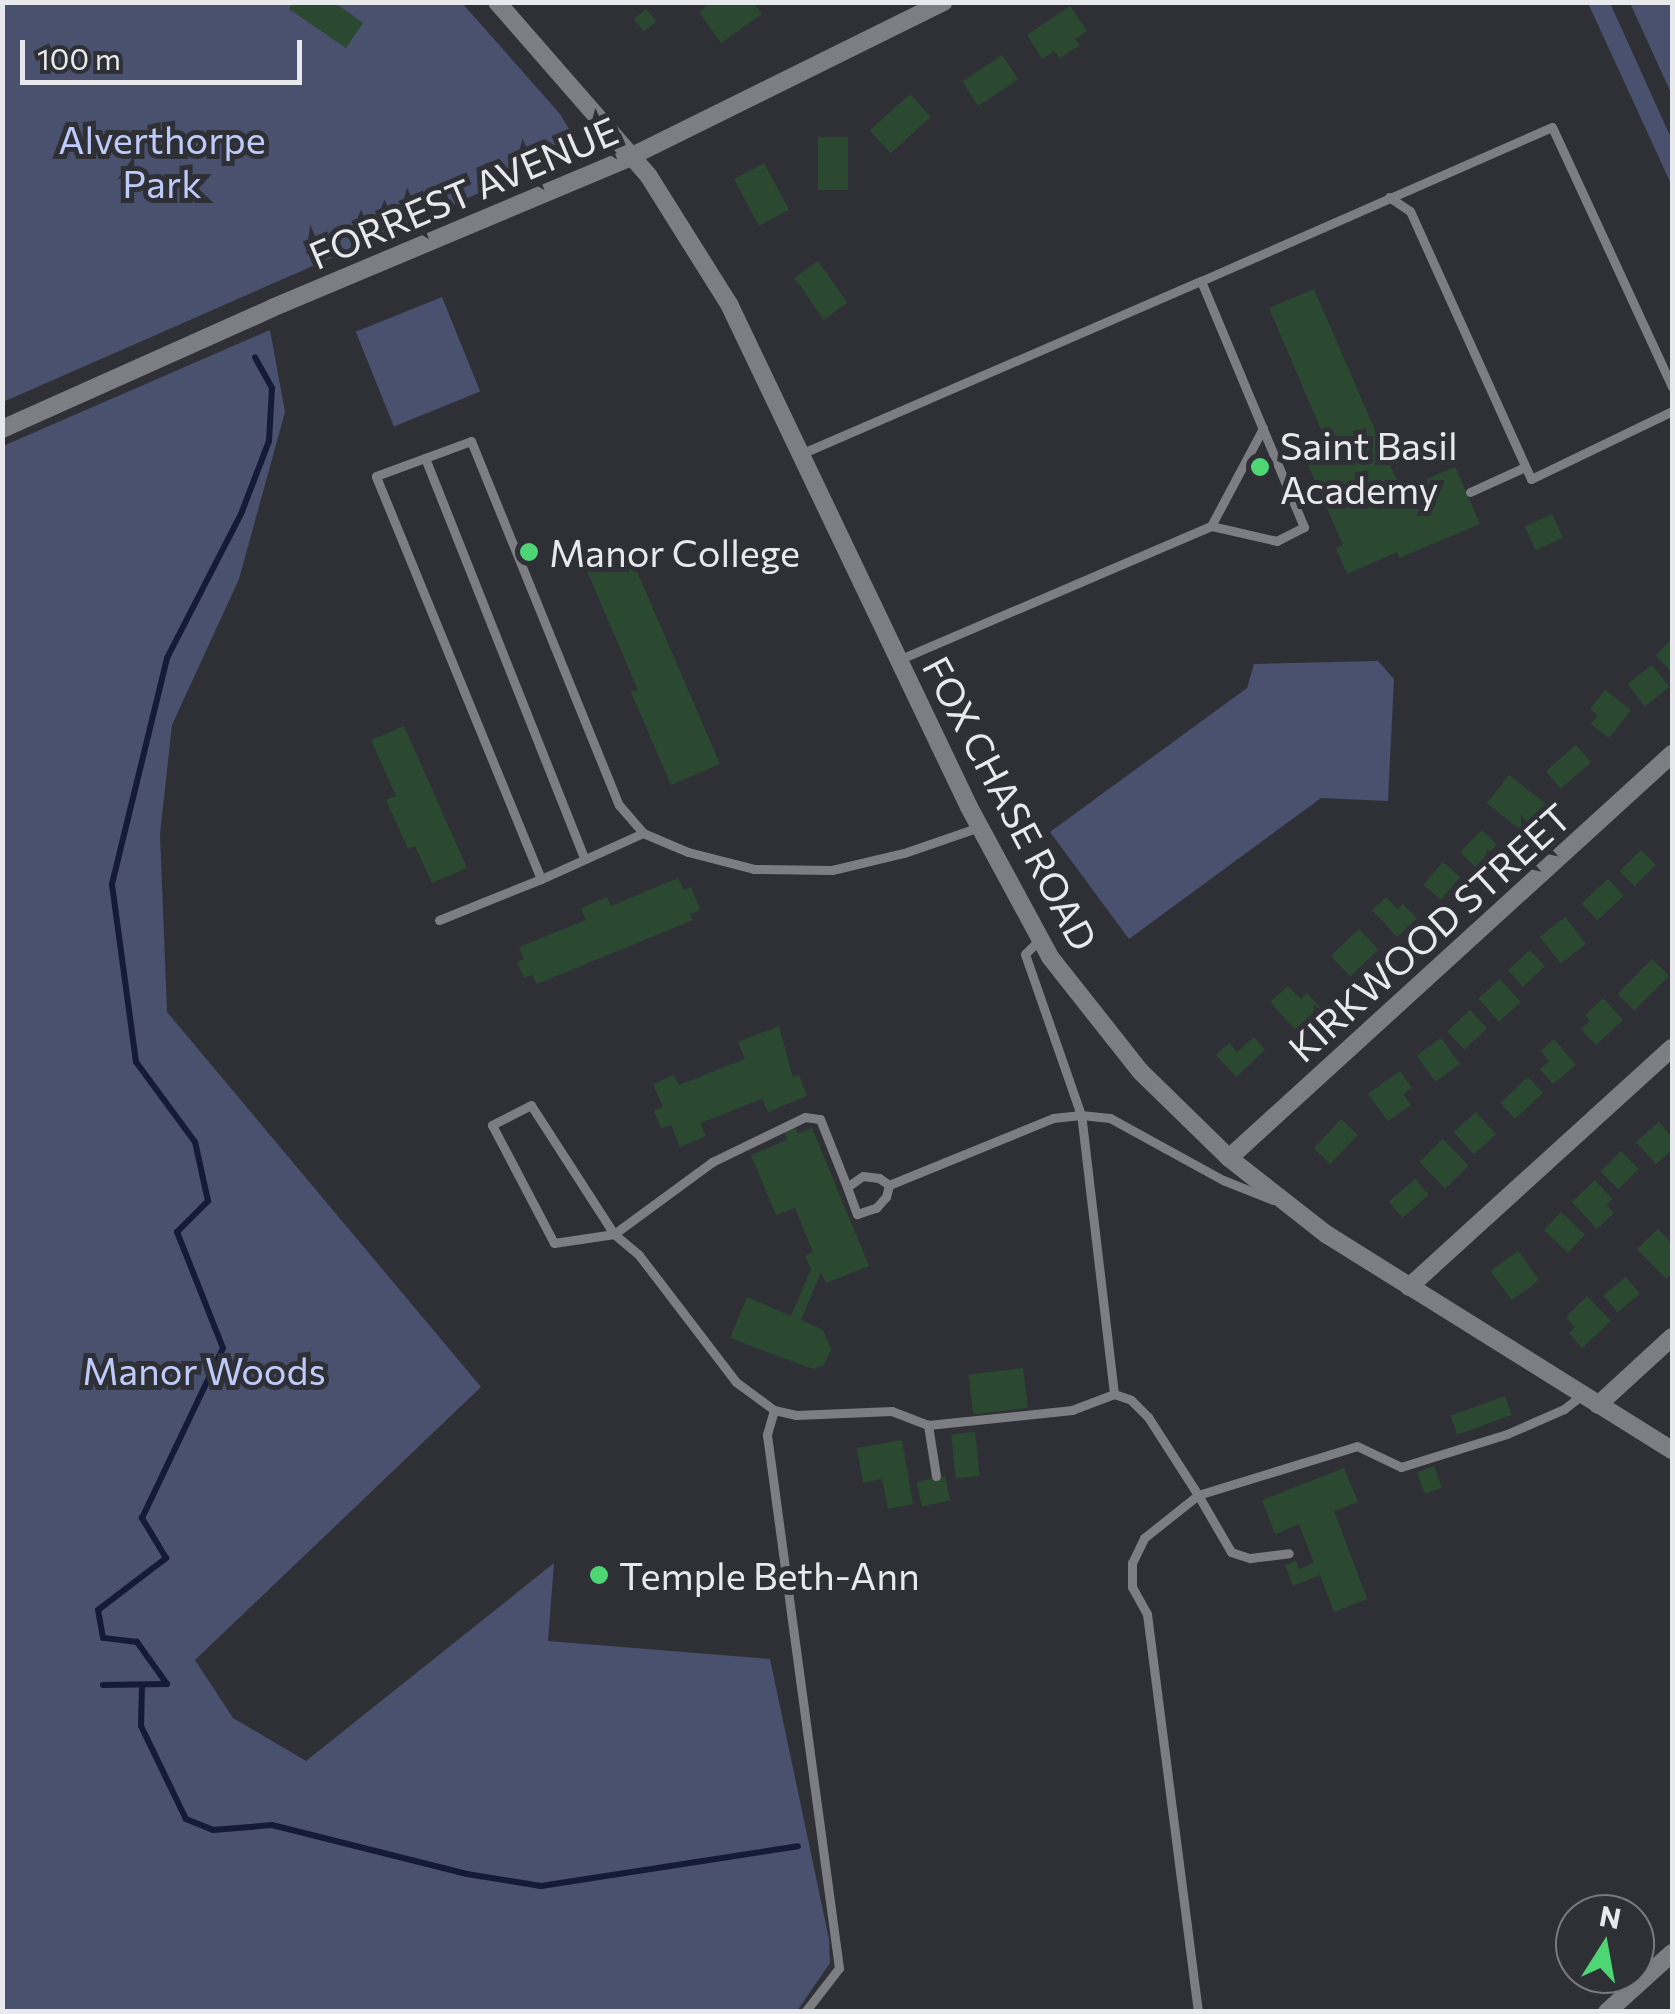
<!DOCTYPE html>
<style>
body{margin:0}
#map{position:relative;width:1675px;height:2014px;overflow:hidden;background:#2e3035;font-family:Commissioner,sans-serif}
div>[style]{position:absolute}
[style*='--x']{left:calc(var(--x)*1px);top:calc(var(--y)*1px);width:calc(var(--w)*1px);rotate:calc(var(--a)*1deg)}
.green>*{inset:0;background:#49516e;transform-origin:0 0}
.stream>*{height:6px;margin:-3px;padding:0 3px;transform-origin:3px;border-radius:3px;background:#151a36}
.building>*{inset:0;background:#2b4931;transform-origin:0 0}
.service>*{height:9px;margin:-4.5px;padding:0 4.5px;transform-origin:4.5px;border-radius:4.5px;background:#7c7e83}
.minor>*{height:18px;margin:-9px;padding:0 9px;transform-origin:9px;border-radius:9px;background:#7c7e83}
.dots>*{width:28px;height:28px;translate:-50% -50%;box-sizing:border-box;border:5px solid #2e3035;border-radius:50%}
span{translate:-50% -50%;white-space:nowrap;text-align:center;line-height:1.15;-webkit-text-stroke:10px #2e3035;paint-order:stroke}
.park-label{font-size:38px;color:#becaf9}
.street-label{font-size:38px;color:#e8e9ec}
.poi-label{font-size:38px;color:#e8e9ec}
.left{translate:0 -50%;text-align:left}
.frame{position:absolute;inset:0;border:5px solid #e8e9ec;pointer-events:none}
.north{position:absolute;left:1555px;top:1894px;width:100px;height:100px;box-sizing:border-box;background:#2e3035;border:2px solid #787a7e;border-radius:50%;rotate:11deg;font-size:28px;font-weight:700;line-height:40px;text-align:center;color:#e8e9ec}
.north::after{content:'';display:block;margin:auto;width:35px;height:45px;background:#4ed675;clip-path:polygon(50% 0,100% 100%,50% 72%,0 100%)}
.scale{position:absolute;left:20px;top:40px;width:282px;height:45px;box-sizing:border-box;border:5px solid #e8e9ec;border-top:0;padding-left:12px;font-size:30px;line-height:35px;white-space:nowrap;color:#e8e9ec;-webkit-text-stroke:8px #2e3035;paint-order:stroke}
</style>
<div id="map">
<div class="green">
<i style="clip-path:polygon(3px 3px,462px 3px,560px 114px,574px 137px,568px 154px,3px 402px)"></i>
<i style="clip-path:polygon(1588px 3px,1610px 3px,1672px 140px,1672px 186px)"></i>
<i style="clip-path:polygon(1630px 3px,1672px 3px,1672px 95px)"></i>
<i style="left:442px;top:297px;width:102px;height:93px;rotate:68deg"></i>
<i style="clip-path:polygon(270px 330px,285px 412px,239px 579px,172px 725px,160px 834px,167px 1012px,481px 1387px,195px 1660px,233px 1718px,306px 1761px,554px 1563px,548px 1641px,770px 1659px,829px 1939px,830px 1963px,797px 2011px,3px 2011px,3px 446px)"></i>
<i style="clip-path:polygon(1378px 661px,1394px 679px,1388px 801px,1321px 798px,1129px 939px,1050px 832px,1247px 688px,1254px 664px)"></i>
</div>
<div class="stream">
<i style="--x:103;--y:1685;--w:64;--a:-0.9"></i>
<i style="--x:167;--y:1684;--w:52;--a:-125.5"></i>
<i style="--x:137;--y:1642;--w:34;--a:-173"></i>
<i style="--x:103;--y:1638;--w:28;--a:-100"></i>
<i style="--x:98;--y:1610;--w:86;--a:-37.4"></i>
<i style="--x:166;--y:1558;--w:47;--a:-121"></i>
<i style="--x:142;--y:1518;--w:188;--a:-64.5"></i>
<i style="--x:223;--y:1348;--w:125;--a:-111.6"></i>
<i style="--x:177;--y:1232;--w:44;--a:-45"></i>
<i style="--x:208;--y:1201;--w:60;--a:-102.4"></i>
<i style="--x:195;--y:1142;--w:99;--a:-126.4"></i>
<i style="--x:136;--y:1062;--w:180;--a:-97.7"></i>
<i style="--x:112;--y:884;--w:233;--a:-76.3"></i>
<i style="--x:167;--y:658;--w:162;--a:-62.8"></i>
<i style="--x:241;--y:514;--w:78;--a:-69"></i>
<i style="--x:269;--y:441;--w:53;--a:-86.8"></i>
<i style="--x:272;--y:388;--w:35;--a:-119"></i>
<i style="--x:142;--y:1685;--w:41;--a:91.4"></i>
<i style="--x:141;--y:1726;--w:103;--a:64.2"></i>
<i style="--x:186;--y:1819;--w:29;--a:22"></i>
<i style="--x:213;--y:1830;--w:59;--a:-4.8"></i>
<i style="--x:272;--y:1825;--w:201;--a:14.1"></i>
<i style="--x:467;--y:1874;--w:75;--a:9.2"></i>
<i style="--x:541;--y:1886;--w:260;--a:-8.8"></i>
</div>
<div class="building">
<i style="clip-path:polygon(293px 2px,334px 2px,363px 23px,346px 48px,289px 9px)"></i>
<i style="clip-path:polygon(712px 2px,753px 2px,762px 14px,721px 43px,699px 12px)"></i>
<i style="clip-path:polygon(1070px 6px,1087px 31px,1075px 39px,1080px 45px,1060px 58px,1054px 51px,1042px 59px,1027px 35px)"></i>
<i style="left:646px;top:9px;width:16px;height:16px;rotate:50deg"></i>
<i style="left:1002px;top:55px;width:29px;height:48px;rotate:56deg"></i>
<i style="left:910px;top:94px;width:31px;height:54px;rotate:48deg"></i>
<i style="left:818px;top:137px;width:30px;height:53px"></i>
<i style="left:764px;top:163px;width:53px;height:34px;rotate:62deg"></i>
<i style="left:818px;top:261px;width:51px;height:29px;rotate:55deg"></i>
<i style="clip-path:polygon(1314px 289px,1401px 490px,1455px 467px,1480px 524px,1399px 558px,1397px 552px,1347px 574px,1336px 548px,1343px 545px,1301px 449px,1325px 439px,1269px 308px)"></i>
<i style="left:1552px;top:514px;width:26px;height:30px;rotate:65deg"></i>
<i style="clip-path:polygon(629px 553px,720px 764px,671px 785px,631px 692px,638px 690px,587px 571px)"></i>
<i style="clip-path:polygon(1672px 638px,1672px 672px,1656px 656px)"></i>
<i style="left:1652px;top:665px;width:28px;height:31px;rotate:52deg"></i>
<i style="clip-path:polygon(1605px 690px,1631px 710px,1609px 738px,1591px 724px,1598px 715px,1590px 709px)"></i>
<i style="clip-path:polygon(404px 726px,467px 868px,432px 883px,415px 846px,408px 849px,386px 800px,396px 796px,371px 740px)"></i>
<i style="left:1576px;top:745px;width:23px;height:40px;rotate:49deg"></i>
<i style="left:1509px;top:775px;width:46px;height:36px;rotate:38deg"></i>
<i style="left:1482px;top:830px;width:21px;height:31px;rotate:45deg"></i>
<i style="left:1641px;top:850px;width:21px;height:30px;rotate:45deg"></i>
<i style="left:1443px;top:862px;width:23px;height:30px;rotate:41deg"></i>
<i style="clip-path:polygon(678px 878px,684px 890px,691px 887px,700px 910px,690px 914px,693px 920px,537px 984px,532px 975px,524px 978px,517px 962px,524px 959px,519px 947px,586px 920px,581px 908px,607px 897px,611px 906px)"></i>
<i style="left:1608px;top:879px;width:23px;height:36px;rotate:47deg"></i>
<i style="clip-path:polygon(1386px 897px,1397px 909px,1403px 904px,1417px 918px,1397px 937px,1372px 910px)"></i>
<i style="left:1565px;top:917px;width:34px;height:32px;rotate:52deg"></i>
<i style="left:1359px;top:929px;width:28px;height:39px;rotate:46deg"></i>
<i style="left:1530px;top:950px;width:22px;height:30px;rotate:47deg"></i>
<i style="left:1652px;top:959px;width:24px;height:49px;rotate:45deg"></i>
<i style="left:1500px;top:979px;width:31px;height:29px;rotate:48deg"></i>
<i style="clip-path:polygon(1288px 986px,1301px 999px,1307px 993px,1320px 1007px,1295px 1029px,1270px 1002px)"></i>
<i style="clip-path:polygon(1603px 998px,1623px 1020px,1596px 1045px,1581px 1029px,1590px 1021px,1585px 1015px)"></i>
<i style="left:1470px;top:1010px;width:25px;height:31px;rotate:47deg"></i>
<i style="clip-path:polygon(779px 1026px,793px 1078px,799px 1075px,807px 1096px,768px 1112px,762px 1099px,700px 1123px,706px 1136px,680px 1147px,671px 1125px,661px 1128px,654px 1111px,663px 1107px,653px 1084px,674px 1075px,679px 1085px,745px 1059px,738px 1042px)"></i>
<i style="clip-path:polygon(1254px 1037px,1265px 1050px,1236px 1077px,1216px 1055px,1229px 1043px,1237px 1052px)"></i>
<i style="left:1441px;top:1038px;width:32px;height:30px;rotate:54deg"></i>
<i style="clip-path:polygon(1554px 1039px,1576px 1065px,1553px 1084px,1540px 1069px,1549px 1061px,1541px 1051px)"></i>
<i style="clip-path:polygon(1400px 1071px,1412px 1088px,1403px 1094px,1411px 1105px,1388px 1121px,1368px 1094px)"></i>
<i style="left:1528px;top:1077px;width:22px;height:38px;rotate:47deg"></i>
<i style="left:1476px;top:1112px;width:30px;height:30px;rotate:48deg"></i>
<i style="left:1341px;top:1119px;width:23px;height:40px;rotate:43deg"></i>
<i style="clip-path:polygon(1659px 1122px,1672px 1137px,1672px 1150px,1656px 1164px,1636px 1142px)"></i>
<i style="clip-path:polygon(795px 1127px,798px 1134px,812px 1128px,869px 1266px,826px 1283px,821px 1272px,801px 1320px,823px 1330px,831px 1349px,824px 1365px,813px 1369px,730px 1338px,747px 1297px,791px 1316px,811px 1269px,805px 1256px,813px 1252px,795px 1208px,776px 1215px,751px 1155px,787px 1140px,784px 1132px)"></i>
<i style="left:1443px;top:1139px;width:37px;height:33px;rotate:46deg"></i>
<i style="left:1621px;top:1151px;width:25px;height:29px;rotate:45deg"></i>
<i style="left:1415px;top:1179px;width:21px;height:35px;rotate:49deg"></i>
<i style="clip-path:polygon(1595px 1180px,1612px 1199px,1606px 1205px,1614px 1213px,1597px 1229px,1572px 1202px)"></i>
<i style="left:1561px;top:1212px;width:33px;height:25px;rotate:43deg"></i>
<i style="clip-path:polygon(1658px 1229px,1672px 1244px,1672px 1273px,1666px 1279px,1637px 1249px)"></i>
<i style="left:1518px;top:1251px;width:36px;height:34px;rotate:54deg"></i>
<i style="left:1626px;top:1277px;width:22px;height:29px;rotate:51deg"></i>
<i style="clip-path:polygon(1587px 1296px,1611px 1321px,1582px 1348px,1569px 1333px,1575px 1327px,1566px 1317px)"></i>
<i style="left:1023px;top:1368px;width:40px;height:55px;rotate:83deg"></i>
<i style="left:1505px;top:1396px;width:20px;height:58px;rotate:70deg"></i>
<i style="left:975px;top:1432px;width:44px;height:24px;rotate:84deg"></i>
<i style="clip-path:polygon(902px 1440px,913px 1504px,888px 1509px,882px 1479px,863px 1483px,857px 1448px)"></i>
<i style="left:1434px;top:1466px;width:23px;height:18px;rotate:70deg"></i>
<i style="clip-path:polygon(1344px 1468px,1358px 1502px,1334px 1511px,1367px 1599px,1334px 1612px,1320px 1575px,1293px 1586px,1285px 1565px,1296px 1561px,1299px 1569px,1314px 1563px,1299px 1524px,1275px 1534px,1262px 1500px)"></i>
<i style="left:945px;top:1476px;width:25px;height:29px;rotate:78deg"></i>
</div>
<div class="service">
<i style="--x:1389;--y:197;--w:25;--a:34"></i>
<i style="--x:1410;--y:211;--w:294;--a:65.7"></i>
<i style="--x:1531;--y:479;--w:157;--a:-25.7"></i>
<i style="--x:1201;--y:281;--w:383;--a:-23.7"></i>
<i style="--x:1552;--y:127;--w:286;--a:65.2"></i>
<i style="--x:803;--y:453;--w:434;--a:-23.4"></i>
<i style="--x:1201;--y:281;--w:267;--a:67.3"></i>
<i style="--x:1304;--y:527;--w:30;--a:153"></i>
<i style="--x:1277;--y:541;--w:68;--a:-167.2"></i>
<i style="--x:1211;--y:526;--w:340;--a:156.8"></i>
<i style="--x:425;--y:458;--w:430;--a:68.3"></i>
<i style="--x:1470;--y:492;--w:60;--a:-24.4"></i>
<i style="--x:1211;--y:526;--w:111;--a:-62"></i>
<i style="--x:643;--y:833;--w:112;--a:155.7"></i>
<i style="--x:541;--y:879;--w:435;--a:-112.3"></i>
<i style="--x:376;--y:476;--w:101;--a:-20.2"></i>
<i style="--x:471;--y:441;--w:393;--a:67.9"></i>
<i style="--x:619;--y:805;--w:37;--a:49"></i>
<i style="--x:643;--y:833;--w:49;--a:22.9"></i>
<i style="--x:688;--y:852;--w:68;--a:14.4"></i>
<i style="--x:754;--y:869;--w:78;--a:0.7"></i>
<i style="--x:832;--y:870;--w:74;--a:-13.3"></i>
<i style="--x:904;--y:853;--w:79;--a:-19.1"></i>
<i style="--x:439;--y:920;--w:110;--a:-21.9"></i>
<i style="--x:847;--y:1187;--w:29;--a:70"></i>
<i style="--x:857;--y:1214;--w:20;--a:-18"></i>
<i style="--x:876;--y:1208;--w:15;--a:-48"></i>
<i style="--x:886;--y:1197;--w:12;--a:-76"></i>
<i style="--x:1114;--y:1394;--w:18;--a:19"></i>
<i style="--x:1131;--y:1400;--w:24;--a:45"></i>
<i style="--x:1148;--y:1417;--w:93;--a:57.3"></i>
<i style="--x:1198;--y:1495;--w:166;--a:-17.1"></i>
<i style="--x:1357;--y:1446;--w:49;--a:25.5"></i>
<i style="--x:1401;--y:1467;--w:111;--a:-17.3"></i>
<i style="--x:1507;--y:1434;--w:62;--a:-23.7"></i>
<i style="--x:1564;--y:1409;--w:23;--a:-38"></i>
<i style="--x:774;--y:1410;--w:26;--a:106"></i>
<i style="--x:767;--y:1435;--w:538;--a:82.31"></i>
<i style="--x:839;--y:1968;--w:56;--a:127.7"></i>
<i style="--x:928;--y:1425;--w:39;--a:-159"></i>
<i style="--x:892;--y:1411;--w:96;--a:177.6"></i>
<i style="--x:796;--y:1415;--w:23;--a:-167"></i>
<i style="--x:774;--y:1410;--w:47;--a:-143.6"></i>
<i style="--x:736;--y:1382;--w:160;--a:-127.4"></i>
<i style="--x:639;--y:1255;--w:33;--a:-140"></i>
<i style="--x:614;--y:1234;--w:153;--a:-122.8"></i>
<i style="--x:531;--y:1105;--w:44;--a:152.9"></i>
<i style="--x:492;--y:1125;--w:133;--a:62.3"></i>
<i style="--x:554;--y:1243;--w:61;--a:-8.5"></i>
<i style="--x:614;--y:1234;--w:122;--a:-36.3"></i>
<i style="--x:712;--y:1162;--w:103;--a:-25.8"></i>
<i style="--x:805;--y:1117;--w:15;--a:8"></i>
<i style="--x:820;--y:1119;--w:73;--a:68.3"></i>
<i style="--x:847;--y:1187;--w:19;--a:-35"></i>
<i style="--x:863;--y:1176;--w:16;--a:7"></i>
<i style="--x:879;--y:1178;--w:12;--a:35"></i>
<i style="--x:889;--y:1185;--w:177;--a:-22.2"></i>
<i style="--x:1053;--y:1118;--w:28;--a:-6"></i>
<i style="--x:1081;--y:1115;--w:29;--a:6"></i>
<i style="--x:1110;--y:1118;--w:129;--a:28.8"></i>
<i style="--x:1223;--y:1180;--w:54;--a:21.8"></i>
<i style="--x:936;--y:1476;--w:52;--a:-98.9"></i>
<i style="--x:928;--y:1425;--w:145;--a:-5.9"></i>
<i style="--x:1072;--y:1410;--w:45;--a:-20.9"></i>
<i style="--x:1114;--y:1394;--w:281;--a:-96.7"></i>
<i style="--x:1081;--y:1115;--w:170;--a:-109.2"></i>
<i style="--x:1025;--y:954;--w:21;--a:-45"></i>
<i style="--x:1198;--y:2012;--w:401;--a:-97.3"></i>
<i style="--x:1147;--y:1614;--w:31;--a:-119"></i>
<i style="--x:1132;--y:1587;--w:24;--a:-90"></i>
<i style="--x:1132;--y:1563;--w:28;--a:-64"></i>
<i style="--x:1144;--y:1538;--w:69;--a:-38.5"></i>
<i style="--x:1198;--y:1495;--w:66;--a:59.9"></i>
<i style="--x:1231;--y:1552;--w:20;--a:18"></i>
<i style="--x:1250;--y:1558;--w:39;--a:-7"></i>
</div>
<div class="minor">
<i style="--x:497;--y:2;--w:230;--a:48.9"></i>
<i style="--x:648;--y:175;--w:152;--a:57.9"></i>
<i style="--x:729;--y:304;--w:557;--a:64.49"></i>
<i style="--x:969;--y:807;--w:170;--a:61.6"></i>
<i style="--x:1050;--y:957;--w:145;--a:51.7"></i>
<i style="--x:1140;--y:1071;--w:124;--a:44.3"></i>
<i style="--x:1229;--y:1158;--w:123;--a:38.1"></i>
<i style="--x:1326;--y:1234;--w:408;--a:32"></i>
<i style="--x:2;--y:429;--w:296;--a:-24.1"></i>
<i style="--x:272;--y:308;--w:386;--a:-22.8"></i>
<i style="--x:628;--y:158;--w:352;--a:-26.3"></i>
<i style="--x:1229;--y:1158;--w:600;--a:-42.36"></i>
<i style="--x:1409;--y:1287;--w:355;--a:-42.3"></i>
<i style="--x:1598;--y:1405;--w:100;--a:-42.6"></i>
<i style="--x:1607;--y:2012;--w:88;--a:-42.2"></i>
</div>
<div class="dots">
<i style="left:1260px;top:467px;background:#4ed675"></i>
<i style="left:529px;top:552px;background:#4ed675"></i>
<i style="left:599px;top:1575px;background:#4ed675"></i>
</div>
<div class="park-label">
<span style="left:162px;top:161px">Alverthorpe<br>Park</span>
<span style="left:204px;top:1370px">Manor Woods</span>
</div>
<div class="street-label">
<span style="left:463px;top:192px;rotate:-23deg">FORREST AVENUE</span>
<span style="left:1011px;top:803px;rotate:62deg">FOX CHASE ROAD</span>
<span style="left:1429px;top:932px;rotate:-42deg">KIRKWOOD STREET</span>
</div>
<div class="poi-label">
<span class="left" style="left:1280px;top:467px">Saint Basil<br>Academy</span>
<span class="left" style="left:549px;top:552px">Manor College</span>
<span class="left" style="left:619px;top:1575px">Temple Beth-Ann</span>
</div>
<div class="frame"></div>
<div class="north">N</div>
<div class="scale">100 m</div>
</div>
